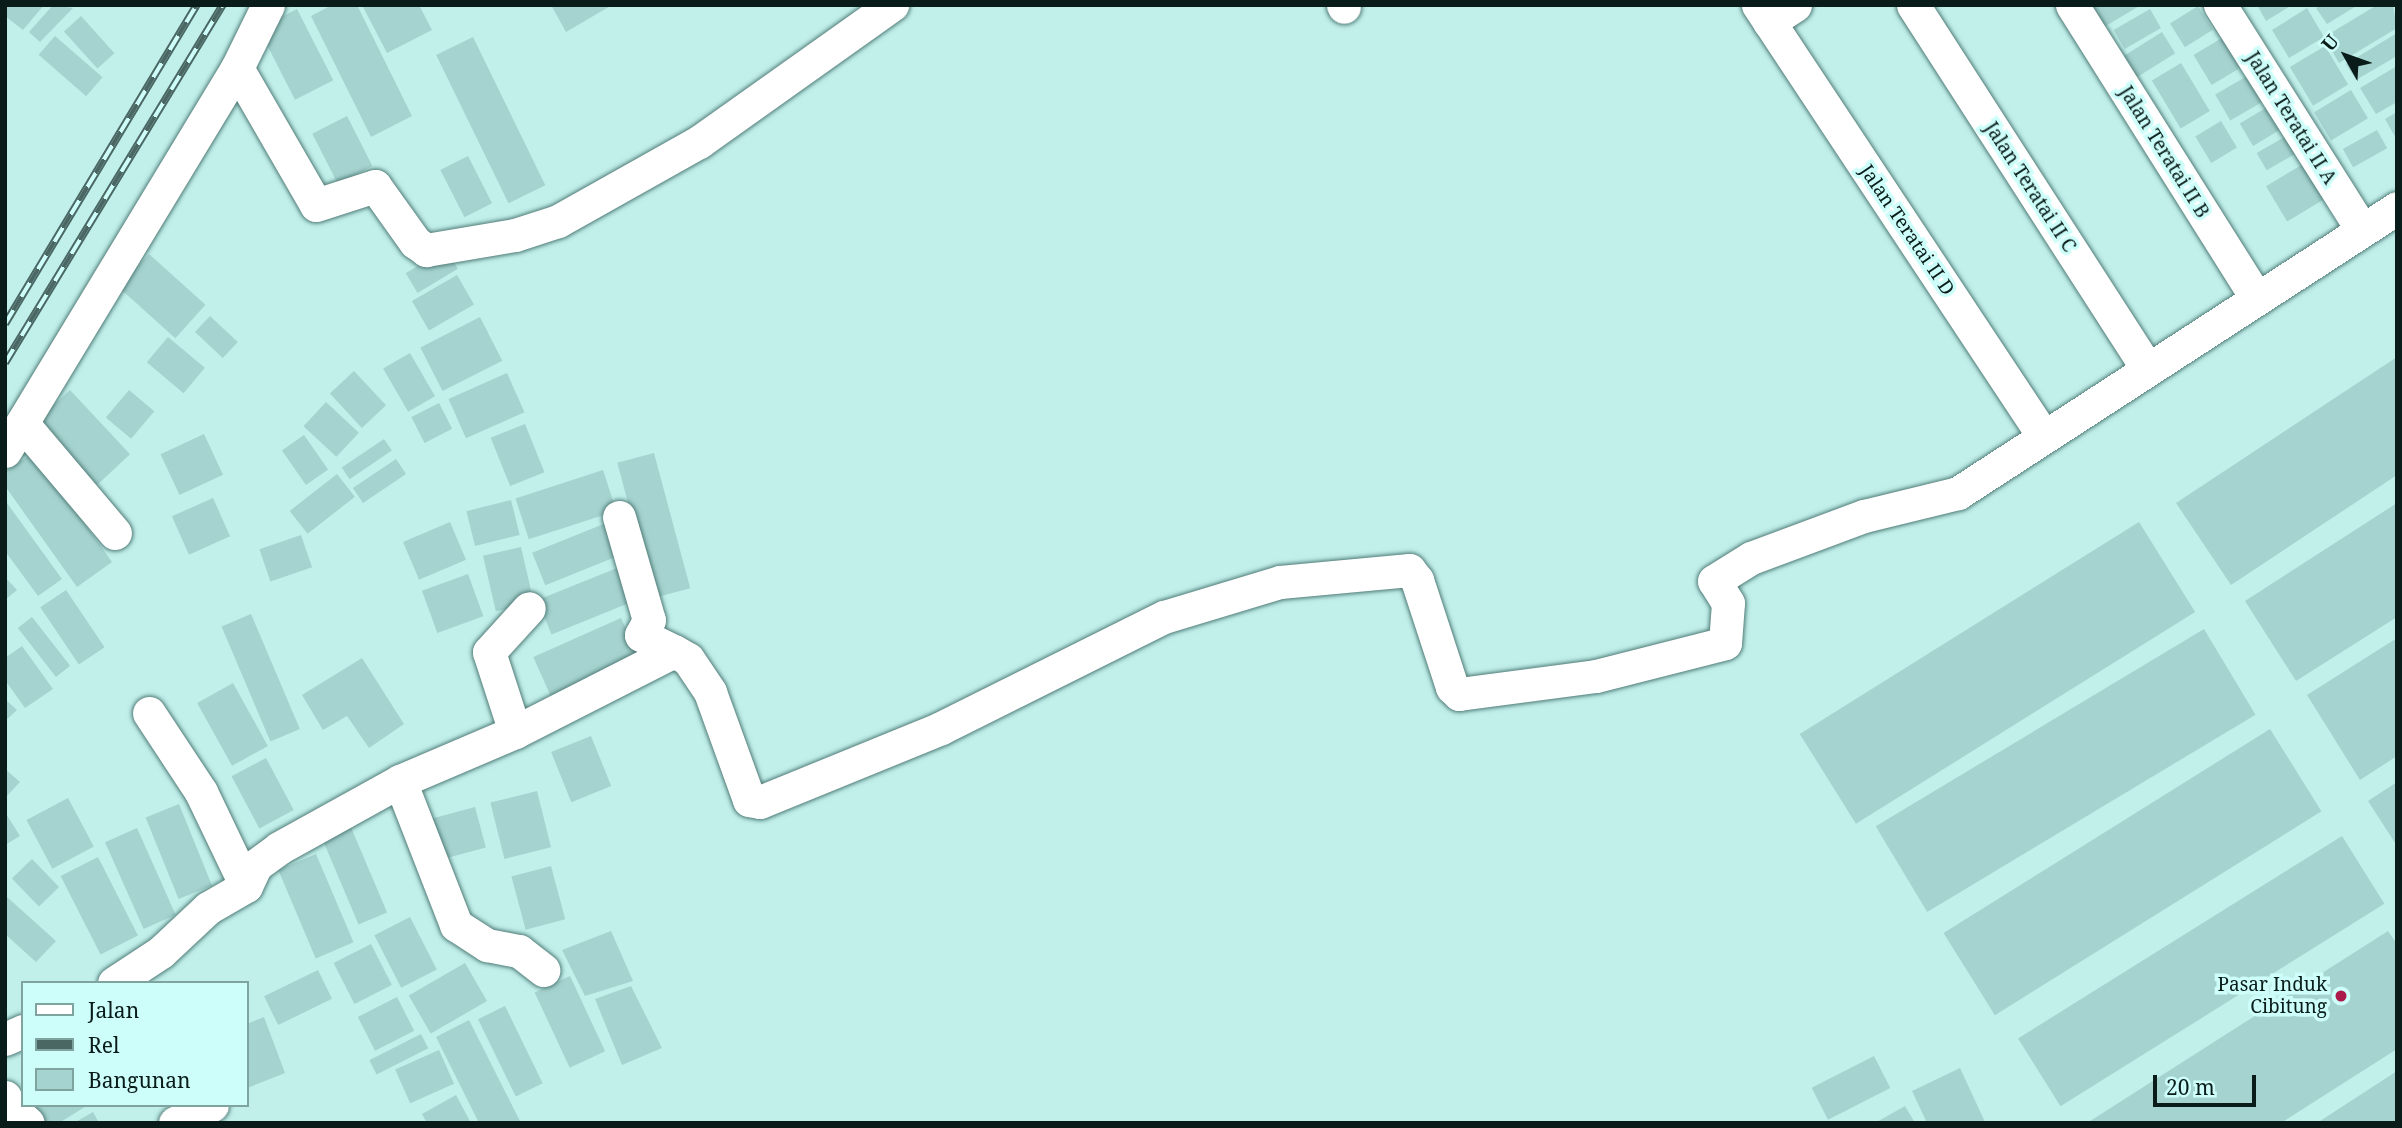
<!DOCTYPE html>
<style>
body{margin:0}
#map{position:relative;width:2402px;height:1128px;overflow:hidden;background:#c1f0eb;font-family:"Noto Serif",serif}
div>[style]{position:absolute}
[style*='--x']{left:calc(var(--x)*1px);top:calc(var(--y)*1px);width:calc(var(--w)*1px);rotate:calc(var(--a)*1deg)}
.building>*{inset:0;background:#a5d3cf;transform-origin:0 0}
.roads{filter:drop-shadow(0 0 2px #517c78) drop-shadow(0 0 2px #517c78)}
.minor>*{height:33px;margin:-16.5px;padding:0 16.5px;transform-origin:16.5px;border-radius:16.5px;background:#fff}
.rail>*{height:8px;margin-top:-4px;transform-origin:0;background:repeating-linear-gradient(90deg,#cefef9 0 16px,#4a6764 0 32px);box-sizing:border-box;border-block:2px solid #4a6764}
.dots>*{width:19px;height:19px;translate:-50% -50%;box-sizing:border-box;border:4px solid #cefef9;border-radius:50%}
span{translate:-50% -50%;white-space:nowrap;text-align:center;line-height:1.15;-webkit-text-stroke:7px #cefef9;paint-order:stroke}
.street-label{font-size:19px;color:#091c1a}
.poi-label{font-size:19px;color:#091c1a}
.right{translate:-100% -50%;text-align:right}
.frame{position:absolute;inset:0;border:7px solid #091c1a;pointer-events:none}
.legend{position:absolute;left:21px;top:981px;width:228px;height:126px;box-sizing:border-box;background:#cefef9;border:2px solid #7fa4a0;margin:0;padding:9px 12px;list-style:none;font-size:21px;color:#091c1a}
.legend li{display:flex;align-items:center;gap:14px;height:35px}
.legend b{width:35px;border:2px solid #7fa4a0}
.north{position:absolute;left:2311px;top:21px;width:70px;height:70px;-webkit-text-stroke:5px #cefef9;paint-order:stroke;rotate:310deg;font-size:19px;font-weight:700;line-height:28px;text-align:center;color:#091c1a}
.north::after{content:'';display:block;margin:auto;width:24px;height:32px;background:#091c1a;clip-path:polygon(50% 0,100% 100%,50% 72%,0 100%)}
.scale{position:absolute;left:2153px;top:1075px;width:103px;height:32px;box-sizing:border-box;border:4px solid #091c1a;border-top:0;padding-left:9px;font-size:21px;line-height:24px;white-space:nowrap;color:#091c1a;-webkit-text-stroke:5px #cefef9;paint-order:stroke}
</style>
<div id="map">
<div class="building">
<i style="clip-path:polygon(5px 5px,44px 5px,23px 30px,5px 16px)"></i>
<i style="clip-path:polygon(53px 5px,73px 8px,40px 42px,29px 32px)"></i>
<i style="clip-path:polygon(332px 5px,357px 5px,412px 116px,371px 137px,311px 16px)"></i>
<i style="clip-path:polygon(362px 5px,419px 5px,432px 30px,387px 53px)"></i>
<i style="clip-path:polygon(551px 5px,612px 5px,566px 32px)"></i>
<i style="clip-path:polygon(2091px 5px,2141px 5px,2104px 27px)"></i>
<i style="clip-path:polygon(2257px 5px,2292px 5px,2266px 21px)"></i>
<i style="clip-path:polygon(2321px 5px,2358px 5px,2327px 24px,2316px 8px)"></i>
<i style="clip-path:polygon(2377px 5px,2393px 5px,2397px 28px,2339px 63px,2324px 37px,2289px 58px,2272px 30px,2307px 8px,2324px 37px)"></i>
<i style="left:2198px;top:6px;width:28px;height:33px;rotate:58deg"></i>
<i style="left:297px;top:9px;width:80px;height:43px;rotate:63deg"></i>
<i style="left:2150px;top:9px;width:22px;height:42px;rotate:60deg"></i>
<i style="left:81px;top:16px;width:50px;height:23px;rotate:48deg"></i>
<i style="left:2162px;top:32px;width:25px;height:48px;rotate:58deg"></i>
<i style="clip-path:polygon(2397px 33px,2397px 56px,2356px 80px,2346px 64px)"></i>
<i style="left:2227px;top:35px;width:35px;height:39px;rotate:59deg"></i>
<i style="left:55px;top:36px;width:63px;height:25px;rotate:41deg"></i>
<i style="left:473px;top:37px;width:165px;height:41px;rotate:64deg"></i>
<i style="left:2325px;top:46px;width:45px;height:41px;rotate:59deg"></i>
<i style="left:2181px;top:63px;width:56px;height:34px;rotate:59deg"></i>
<i style="clip-path:polygon(2397px 66px,2397px 102px,2376px 114px,2360px 88px)"></i>
<i style="left:2249px;top:75px;width:30px;height:39px;rotate:60deg"></i>
<i style="left:2351px;top:90px;width:33px;height:43px;rotate:59deg"></i>
<i style="left:2274px;top:103px;width:26px;height:40px;rotate:59deg"></i>
<i style="clip-path:polygon(2397px 112px,2397px 140px,2385px 119px)"></i>
<i style="left:347px;top:116px;width:56px;height:39px;rotate:63deg"></i>
<i style="left:2221px;top:121px;width:31px;height:30px;rotate:59deg"></i>
<i style="left:2377px;top:130px;width:21px;height:39px;rotate:61deg"></i>
<i style="left:2293px;top:132px;width:20px;height:42px;rotate:60deg"></i>
<i style="left:468px;top:156px;width:53px;height:31px;rotate:63deg"></i>
<i style="left:2308px;top:161px;width:41px;height:49px;rotate:59deg"></i>
<i style="left:446px;top:249px;width:23px;height:47px;rotate:59deg"></i>
<i style="left:149px;top:254px;width:76px;height:45px;rotate:42deg"></i>
<i style="left:457px;top:275px;width:34px;height:52px;rotate:60deg"></i>
<i style="left:210px;top:316px;width:38px;height:22px;rotate:43deg"></i>
<i style="left:480px;top:317px;width:49px;height:67px;rotate:63deg"></i>
<i style="left:168px;top:337px;width:48px;height:33px;rotate:40deg"></i>
<i style="left:410px;top:353px;width:50px;height:31px;rotate:60deg"></i>
<i style="clip-path:polygon(2397px 357px,2397px 475px,2231px 585px,2176px 503px)"></i>
<i style="left:354px;top:371px;width:47px;height:33px;rotate:47deg"></i>
<i style="left:507px;top:373px;width:43px;height:64px;rotate:66deg"></i>
<i style="left:70px;top:390px;width:88px;height:45px;rotate:47deg"></i>
<i style="left:129px;top:390px;width:33px;height:36px;rotate:40deg"></i>
<i style="left:326px;top:402px;width:45px;height:33px;rotate:43deg"></i>
<i style="left:439px;top:403px;width:29px;height:31px;rotate:63deg"></i>
<i style="left:525px;top:424px;width:52px;height:37px;rotate:68deg"></i>
<i style="left:204px;top:434px;width:45px;height:48px;rotate:65deg"></i>
<i style="left:304px;top:435px;width:42px;height:27px;rotate:55deg"></i>
<i style="left:384px;top:439px;width:14px;height:51px;rotate:56deg"></i>
<i style="clip-path:polygon(34px 452px,112px 562px,77px 587px,5px 486px,5px 472px)"></i>
<i style="left:654px;top:453px;width:140px;height:38px;rotate:75deg"></i>
<i style="left:396px;top:459px;width:18px;height:52px;rotate:56deg"></i>
<i style="left:603px;top:470px;width:43px;height:92px;rotate:72deg"></i>
<i style="left:337px;top:474px;width:29px;height:60px;rotate:52deg"></i>
<i style="left:213px;top:498px;width:42px;height:45px;rotate:66deg"></i>
<i style="left:511px;top:500px;width:36px;height:46px;rotate:76deg"></i>
<i style="clip-path:polygon(7px 503px,62px 579px,38px 596px,5px 551px)"></i>
<i style="clip-path:polygon(2397px 503px,2397px 617px,2296px 681px,2245px 601px)"></i>
<i style="left:611px;top:521px;width:35px;height:85px;rotate:68deg"></i>
<i style="left:450px;top:522px;width:41px;height:51px;rotate:67deg"></i>
<i style="left:2139px;top:522px;width:106px;height:400px;rotate:58deg"></i>
<i style="left:301px;top:535px;width:34px;height:44px;rotate:71deg"></i>
<i style="left:521px;top:547px;width:57px;height:39px;rotate:77deg"></i>
<i style="left:622px;top:566px;width:37px;height:91px;rotate:68deg"></i>
<i style="left:468px;top:574px;width:45px;height:49px;rotate:70deg"></i>
<i style="clip-path:polygon(5px 577px,17px 590px,5px 600px)"></i>
<i style="left:66px;top:590px;width:69px;height:31px;rotate:56deg"></i>
<i style="left:251px;top:614px;width:125px;height:32px;rotate:67deg"></i>
<i style="left:32px;top:617px;width:62px;height:18px;rotate:52deg"></i>
<i style="left:621px;top:618px;width:44px;height:96px;rotate:66deg"></i>
<i style="left:2204px;top:629px;width:100px;height:383px;rotate:59deg"></i>
<i style="clip-path:polygon(2397px 638px,2397px 756px,2360px 780px,2307px 695px)"></i>
<i style="clip-path:polygon(22px 646px,53px 689px,25px 708px,5px 680px,5px 658px)"></i>
<i style="clip-path:polygon(362px 658px,404px 724px,369px 748px,347px 716px,323px 730px,302px 695px)"></i>
<i style="left:233px;top:683px;width:72px;height:41px;rotate:61deg"></i>
<i style="clip-path:polygon(5px 699px,17px 710px,5px 721px)"></i>
<i style="left:2270px;top:729px;width:97px;height:385px;rotate:58deg"></i>
<i style="left:591px;top:736px;width:54px;height:43px;rotate:68deg"></i>
<i style="left:266px;top:758px;width:59px;height:39px;rotate:62deg"></i>
<i style="clip-path:polygon(5px 769px,20px 782px,5px 798px)"></i>
<i style="clip-path:polygon(2397px 782px,2397px 846px,2368px 801px)"></i>
<i style="left:537px;top:791px;width:58px;height:48px;rotate:76deg"></i>
<i style="left:68px;top:798px;width:55px;height:47px;rotate:62deg"></i>
<i style="left:179px;top:804px;width:88px;height:36px;rotate:68deg"></i>
<i style="left:475px;top:807px;width:42px;height:54px;rotate:75deg"></i>
<i style="clip-path:polygon(5px 812px,20px 836px,5px 845px)"></i>
<i style="left:350px;top:825px;width:95px;height:31px;rotate:67deg"></i>
<i style="left:137px;top:828px;width:95px;height:35px;rotate:66deg"></i>
<i style="left:2342px;top:836px;width:80px;height:382px;rotate:58deg"></i>
<i style="left:316px;top:854px;width:96px;height:41px;rotate:67deg"></i>
<i style="left:98px;top:857px;width:88px;height:42px;rotate:63deg"></i>
<i style="left:32px;top:859px;width:39px;height:28px;rotate:46deg"></i>
<i style="left:551px;top:866px;width:55px;height:41px;rotate:75deg"></i>
<i style="clip-path:polygon(7px 897px,56px 941px,36px 962px,5px 934px)"></i>
<i style="left:410px;top:917px;width:59px;height:40px;rotate:63deg"></i>
<i style="clip-path:polygon(611px 931px,633px 981px,585px 996px,562px 950px)"></i>
<i style="clip-path:polygon(2388px 931px,2397px 944px,2397px 1049px,2281px 1123px,2087px 1123px)"></i>
<i style="left:371px;top:944px;width:46px;height:42px;rotate:63deg"></i>
<i style="left:465px;top:963px;width:44px;height:65px;rotate:60deg"></i>
<i style="left:318px;top:970px;width:32px;height:60px;rotate:64deg"></i>
<i style="left:570px;top:976px;width:83px;height:39px;rotate:65deg"></i>
<i style="clip-path:polygon(631px 986px,662px 1048px,622px 1065px,595px 999px)"></i>
<i style="left:397px;top:997px;width:38px;height:44px;rotate:63deg"></i>
<i style="left:505px;top:1006px;width:86px;height:30px;rotate:64deg"></i>
<i style="clip-path:polygon(264px 1017px,285px 1073px,247px 1088px,247px 1024px)"></i>
<i style="clip-path:polygon(469px 1020px,521px 1123px,479px 1123px,436px 1037px)"></i>
<i style="left:421px;top:1034px;width:16px;height:58px;rotate:63deg"></i>
<i style="left:439px;top:1050px;width:37px;height:48px;rotate:66deg"></i>
<i style="left:1874px;top:1056px;width:36px;height:70px;rotate:63deg"></i>
<i style="clip-path:polygon(1960px 1068px,1985px 1122px,1927px 1123px,1912px 1091px)"></i>
<i style="clip-path:polygon(2397px 1071px,2397px 1123px,2317px 1123px)"></i>
<i style="clip-path:polygon(456px 1095px,471px 1123px,427px 1123px,422px 1114px)"></i>
<i style="clip-path:polygon(34px 1105px,88px 1105px,59px 1123px,44px 1123px)"></i>
<i style="clip-path:polygon(1905px 1106px,1915px 1123px,1875px 1123px)"></i>
<i style="clip-path:polygon(93px 1112px,99px 1123px,74px 1123px)"></i>
</div>
<div class="roads">
<div class="minor">
<i style="--x:1343;--y:5;--w:2;--a:63"></i>
<i style="--x:1758;--y:5;--w:518;--a:56.49"></i>
<i style="--x:1913;--y:5;--w:433;--a:57.2"></i>
<i style="--x:2072;--y:5;--w:347;--a:57.8"></i>
<i style="--x:2220;--y:5;--w:266;--a:57.7"></i>
<i style="--x:1769;--y:22;--w:31;--a:-33"></i>
<i style="--x:237;--y:68;--w:158;--a:60"></i>
<i style="--x:316;--y:205;--w:62;--a:-17.9"></i>
<i style="--x:375;--y:186;--w:69;--a:54.5"></i>
<i style="--x:415;--y:242;--w:14;--a:36"></i>
<i style="--x:426;--y:250;--w:90;--a:-9.6"></i>
<i style="--x:515;--y:235;--w:45;--a:-18"></i>
<i style="--x:558;--y:221;--w:162;--a:-29.3"></i>
<i style="--x:699;--y:142;--w:237;--a:-35.4"></i>
<i style="--x:22;--y:423;--w:144;--a:49.8"></i>
<i style="--x:5;--y:451;--w:448;--a:-58.8"></i>
<i style="--x:237;--y:68;--w:70;--a:-63.8"></i>
<i style="--x:619;--y:517;--w:107;--a:73.8"></i>
<i style="--x:649;--y:620;--w:17;--a:118"></i>
<i style="--x:641;--y:635;--w:37;--a:26"></i>
<i style="--x:149;--y:713;--w:95;--a:56.6"></i>
<i style="--x:201;--y:792;--w:104;--a:64.4"></i>
<i style="--x:515;--y:732;--w:84;--a:-108"></i>
<i style="--x:489;--y:652;--w:59;--a:-47.7"></i>
<i style="--x:400;--y:781;--w:155;--a:68.7"></i>
<i style="--x:456;--y:925;--w:37;--a:33"></i>
<i style="--x:487;--y:945;--w:33;--a:11"></i>
<i style="--x:519;--y:951;--w:31;--a:38"></i>
<i style="--x:114;--y:983;--w:56;--a:-33.4"></i>
<i style="--x:161;--y:952;--w:64;--a:-43.1"></i>
<i style="--x:208;--y:908;--w:44;--a:-30.1"></i>
<i style="--x:246;--y:886;--w:23;--a:-65"></i>
<i style="--x:256;--y:865;--w:29;--a:-36"></i>
<i style="--x:279;--y:848;--w:138;--a:-29"></i>
<i style="--x:400;--y:781;--w:125;--a:-23.1"></i>
<i style="--x:515;--y:732;--w:178;--a:-27"></i>
<i style="--x:674;--y:651;--w:16;--a:30"></i>
<i style="--x:688;--y:659;--w:40;--a:56"></i>
<i style="--x:710;--y:692;--w:115;--a:70.1"></i>
<i style="--x:749;--y:800;--w:11;--a:10"></i>
<i style="--x:760;--y:802;--w:196;--a:-22.2"></i>
<i style="--x:941;--y:728;--w:249;--a:-26.5"></i>
<i style="--x:1164;--y:617;--w:121;--a:-16.8"></i>
<i style="--x:1280;--y:582;--w:130;--a:-5.3"></i>
<i style="--x:1409;--y:570;--w:13;--a:51"></i>
<i style="--x:1417;--y:580;--w:113;--a:71.9"></i>
<i style="--x:1452;--y:687;--w:10;--a:45"></i>
<i style="--x:1459;--y:694;--w:138;--a:-7.5"></i>
<i style="--x:1596;--y:676;--w:133;--a:-14.3"></i>
<i style="--x:1725;--y:643;--w:40;--a:-85.7"></i>
<i style="--x:1728;--y:603;--w:26;--a:-122"></i>
<i style="--x:1714;--y:581;--w:44;--a:-31.9"></i>
<i style="--x:1751;--y:558;--w:121;--a:-20.4"></i>
<i style="--x:1864;--y:516;--w:97;--a:-13.7"></i>
<i style="--x:1958;--y:493;--w:523;--a:-32.99"></i>
<i style="--x:5;--y:1039;--w:20;--a:-24"></i>
<i style="--x:5;--y:1097;--w:12;--a:66"></i>
<i style="--x:10;--y:1108;--w:23;--a:40"></i>
<i style="--x:175;--y:1123;--w:41;--a:-25.9"></i>
</div>
</div>
<div class="rail">
<i style="--x:5;--y:324;--w:372;--a:-59"></i>
<i style="--x:5;--y:363;--w:419;--a:-58.7"></i>
</div>
<div class="dots">
<i style="left:2341px;top:996px;background:#ac1a4b"></i>
</div>
<div class="street-label">
<span style="left:2291px;top:118px;rotate:58deg">Jalan Teratai II A</span>
<span style="left:2164px;top:152px;rotate:58deg">Jalan Teratai II B</span>
<span style="left:2030px;top:187px;rotate:57deg">Jalan Teratai II C</span>
<span style="left:1907px;top:230px;rotate:56deg">Jalan Teratai II D</span>
</div>
<div class="poi-label">
<span class="right" style="left:2327px;top:996px">Pasar Induk<br>Cibitung</span>
</div>
<div class="frame"></div>
<ul class="legend">
<li><b style="height:9px;background:#fff"></b>Jalan</li>
<li><b style="height:9px;background:#4a6764"></b>Rel</li>
<li><b style="height:19px;background:#a5d3cf"></b>Bangunan</li>
</ul>
<div class="north">U</div>
<div class="scale">20 m</div>
</div>
